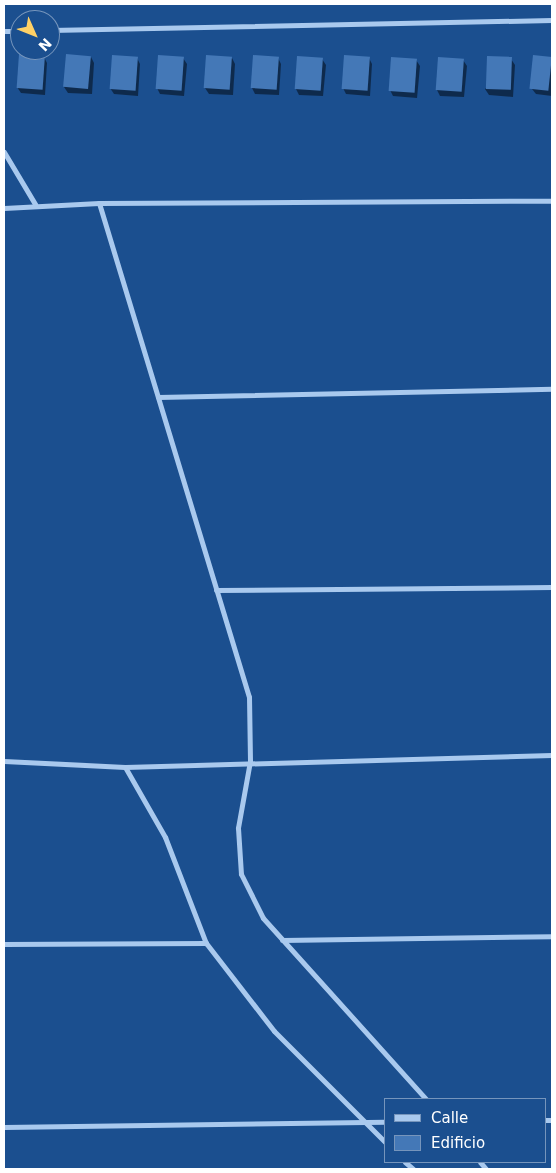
<!DOCTYPE html>
<style>
body{margin:0}
#map{position:relative;width:556px;height:1173px;overflow:hidden;background:#1b4f8f;font-family:"DejaVu Sans",sans-serif}
div>[style]{position:absolute}
[style*='--x']{left:calc(var(--x)*1px);top:calc(var(--y)*1px);width:calc(var(--w)*1px);rotate:calc(var(--a)*1deg)}
.shadow>*{inset:0;background:#0007}
.building>*{inset:0;background:#4478b7;transform-origin:0 0}
.street>*{height:5px;margin:-2.5px;padding:0 2.5px;transform-origin:2.5px;border-radius:2.5px;background:#a9c9ee}
span{translate:-50% -50%;white-space:nowrap;text-align:center;line-height:1.15;-webkit-text-stroke:4.5px #1b4f8f;paint-order:stroke}
.frame{position:absolute;inset:0;border:5px solid #fff;pointer-events:none}
.legend{position:absolute;left:384px;top:1098px;width:162px;height:65px;box-sizing:border-box;background:#1b4f8f;border:1px solid #7695bc;margin:0;padding:6px 9px;list-style:none;font-size:15px;color:#fff}
.legend li{display:flex;align-items:center;gap:10px;height:25px}
.legend b{width:25px;border:1px solid #7695bc}
.north{position:absolute;left:10px;top:10px;width:50px;height:50px;box-sizing:border-box;background:#1b4f8f;border:1px solid #7695bc;border-radius:50%;rotate:134deg;font-size:14px;font-weight:700;line-height:20px;text-align:center;color:#fff}
.north::after{content:'';display:block;margin:auto;width:18px;height:22px;background:#ffd166;clip-path:polygon(50% 0,100% 100%,50% 72%,0 100%)}
</style>
<div id="map">
<div class="shadow">
<i style="clip-path:polygon(44px 57px,47px 63px,45px 95px,21px 93px,17px 87px)"></i>
<i style="clip-path:polygon(91px 57px,94px 63px,92px 94px,68px 93px,64px 87px)"></i>
<i style="clip-path:polygon(534px 57px,552px 58px,552px 96px,536px 94px,532px 89px)"></i>
<i style="clip-path:polygon(137px 58px,140px 64px,138px 96px,114px 94px,110px 88px)"></i>
<i style="clip-path:polygon(183px 58px,187px 64px,184px 96px,160px 94px,157px 88px)"></i>
<i style="clip-path:polygon(232px 58px,235px 64px,233px 95px,209px 94px,205px 88px)"></i>
<i style="clip-path:polygon(278px 58px,281px 64px,279px 95px,255px 94px,252px 88px)"></i>
<i style="clip-path:polygon(369px 58px,372px 64px,370px 96px,346px 94px,343px 88px)"></i>
<i style="clip-path:polygon(322px 59px,326px 65px,323px 96px,299px 95px,296px 89px)"></i>
<i style="clip-path:polygon(511px 59px,515px 65px,513px 97px,489px 95px,485px 89px)"></i>
<i style="clip-path:polygon(416px 60px,420px 66px,417px 98px,393px 96px,390px 90px)"></i>
<i style="clip-path:polygon(463px 60px,467px 66px,464px 97px,440px 96px,437px 90px)"></i>
</div>
<div class="building">
<i style="left:19px;top:54px;width:26px;height:34px;rotate:4deg"></i>
<i style="left:66px;top:54px;width:25px;height:33px;rotate:5deg"></i>
<i style="left:112px;top:55px;width:26px;height:34px;rotate:4deg"></i>
<i style="left:158px;top:55px;width:26px;height:34px;rotate:4deg"></i>
<i style="left:206px;top:55px;width:26px;height:33px;rotate:4deg"></i>
<i style="left:253px;top:55px;width:26px;height:33px;rotate:4deg"></i>
<i style="left:344px;top:55px;width:26px;height:34px;rotate:4deg"></i>
<i style="left:533px;top:55px;width:19px;height:34px;rotate:6deg"></i>
<i style="left:297px;top:56px;width:26px;height:33px;rotate:4deg"></i>
<i style="left:487px;top:56px;width:25px;height:33px;rotate:2deg"></i>
<i style="left:391px;top:57px;width:26px;height:34px;rotate:4deg"></i>
<i style="left:438px;top:57px;width:26px;height:33px;rotate:4deg"></i>
</div>
<div class="street">
<i style="--x:50;--y:30;--w:502;--a:-1.14"></i>
<i style="--x:4;--y:31;--w:16;--a:0"></i>
<i style="--x:4;--y:152;--w:61;--a:59.2"></i>
<i style="--x:99;--y:203;--w:516;--a:73.11"></i>
<i style="--x:249;--y:697;--w:64;--a:89.1"></i>
<i style="--x:250;--y:761;--w:68;--a:100.2"></i>
<i style="--x:238;--y:828;--w:46;--a:86.3"></i>
<i style="--x:241;--y:874;--w:49;--a:63.4"></i>
<i style="--x:263;--y:918;--w:244;--a:48"></i>
<i style="--x:4;--y:208;--w:95;--a:-3"></i>
<i style="--x:99;--y:203;--w:453;--a:-0.3"></i>
<i style="--x:158;--y:397;--w:394;--a:-1.2"></i>
<i style="--x:216;--y:590;--w:336;--a:-0.5"></i>
<i style="--x:4;--y:761;--w:121;--a:2.8"></i>
<i style="--x:125;--y:767;--w:427;--a:-1.6"></i>
<i style="--x:125;--y:767;--w:81;--a:60.3"></i>
<i style="--x:165;--y:837;--w:114;--a:68.9"></i>
<i style="--x:206;--y:943;--w:111;--a:52.3"></i>
<i style="--x:274;--y:1031;--w:157;--a:45"></i>
<i style="--x:282;--y:940;--w:270;--a:-0.8"></i>
<i style="--x:4;--y:944;--w:202;--a:-0.3"></i>
<i style="--x:545;--y:1120;--w:7;--a:0"></i>
<i style="--x:4;--y:1127;--w:381;--a:-0.8"></i>
<i style="--x:405;--y:1162;--w:11;--a:41"></i>
<i style="--x:480;--y:1162;--w:9;--a:49"></i>
</div>
<div class="frame"></div>
<ul class="legend">
<li><b style="height:6px;background:#a9c9ee"></b>Calle</li>
<li><b style="height:14px;background:#4478b7"></b>Edificio</li>
</ul>
<div class="north">N</div>
</div>
